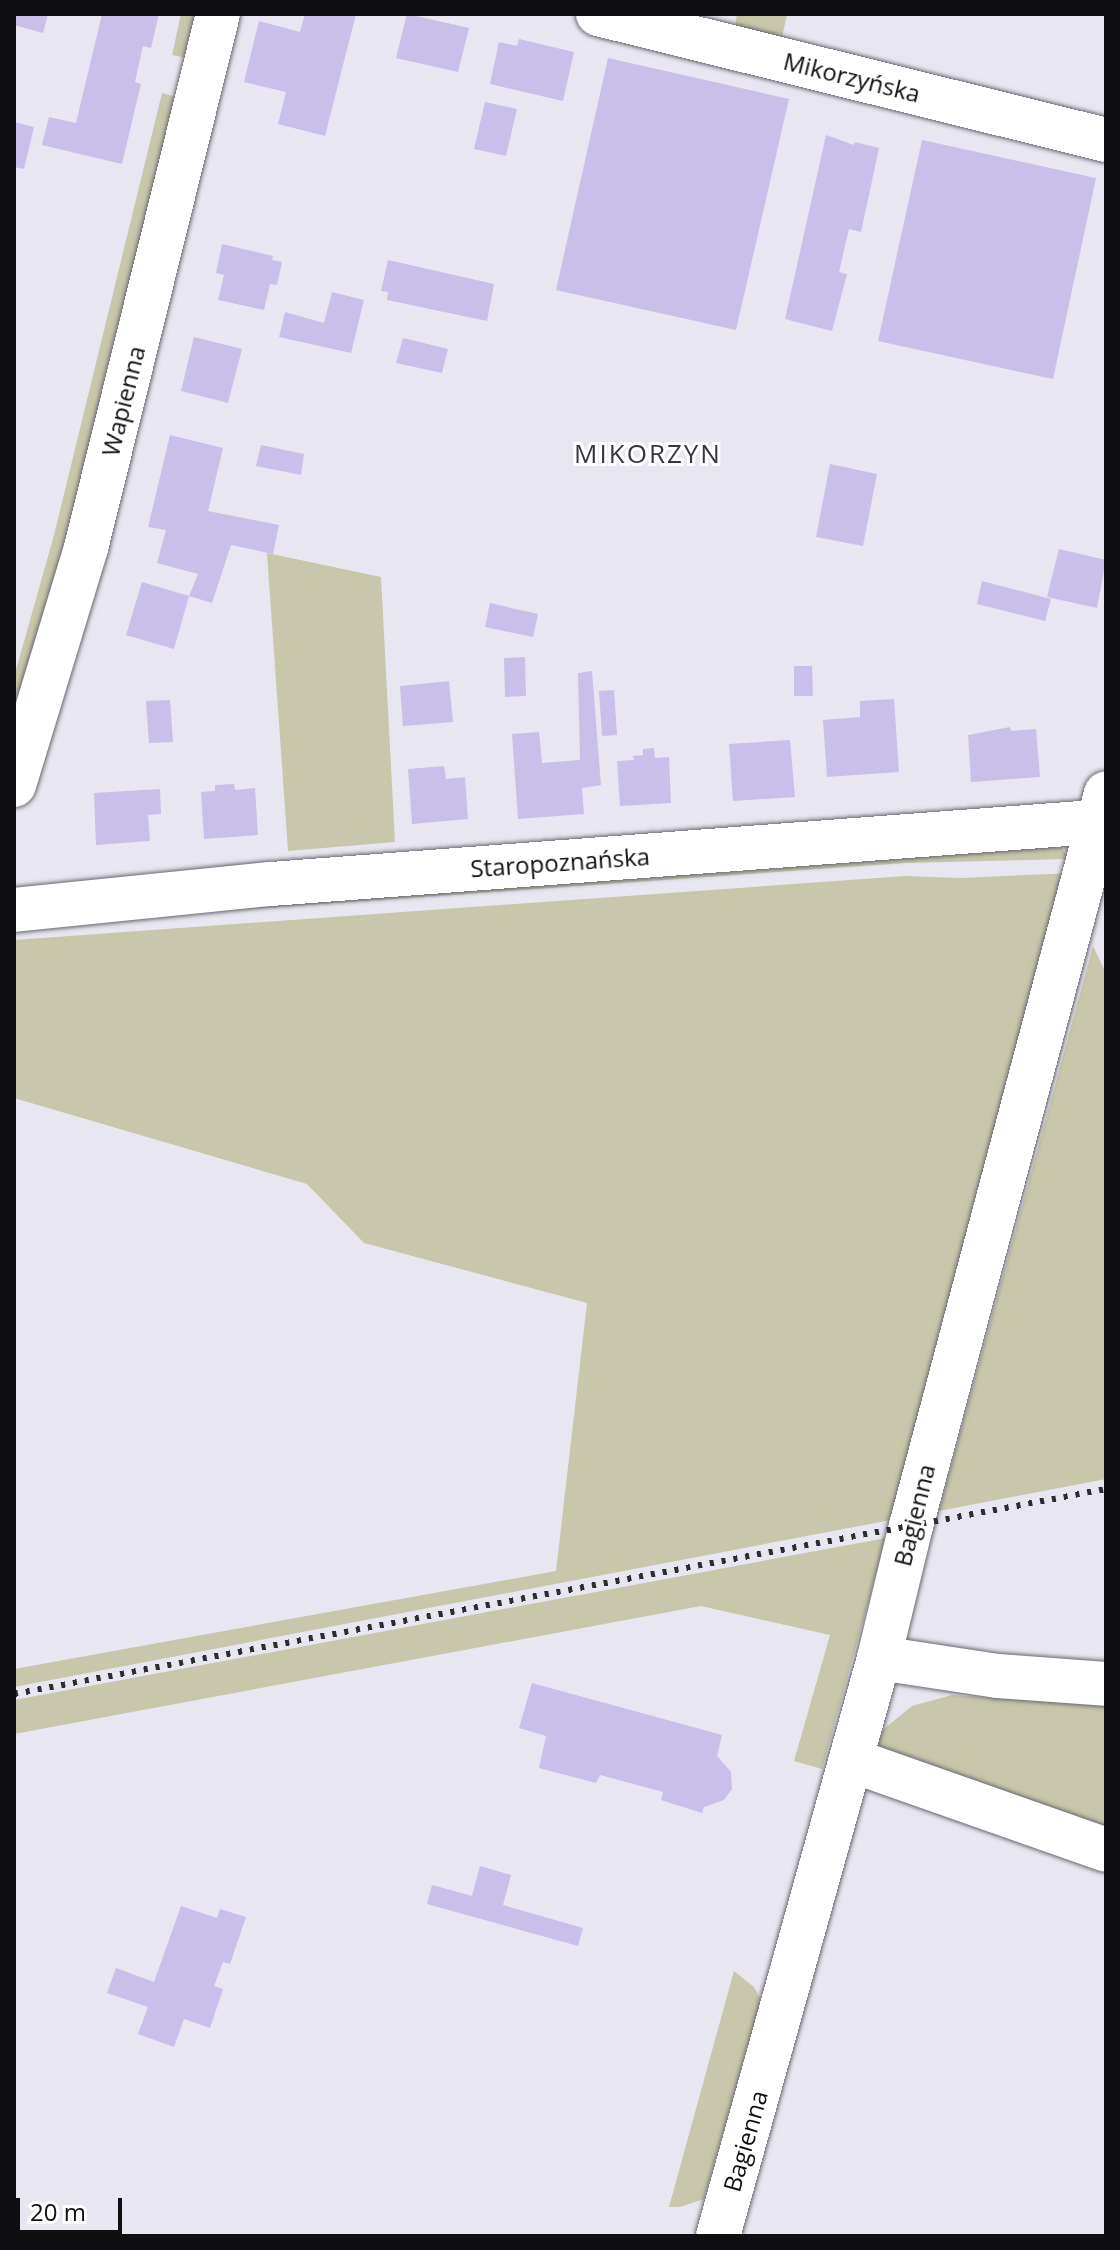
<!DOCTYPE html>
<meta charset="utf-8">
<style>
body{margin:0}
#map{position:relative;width:1120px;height:2250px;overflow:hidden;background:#e8e6f0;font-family:"Open Sans",sans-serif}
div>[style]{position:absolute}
.green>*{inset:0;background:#c8c7ab}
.building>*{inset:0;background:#cabfea}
.roads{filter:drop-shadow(0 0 2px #696770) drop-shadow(0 0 2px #696770)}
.minor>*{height:44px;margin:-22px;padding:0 22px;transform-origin:22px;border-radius:22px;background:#fff}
.rail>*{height:6px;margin-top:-3px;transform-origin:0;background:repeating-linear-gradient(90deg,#2c2c30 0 4px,transparent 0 12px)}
span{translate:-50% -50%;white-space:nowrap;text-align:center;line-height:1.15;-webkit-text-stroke:6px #fff;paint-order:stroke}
.street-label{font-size:24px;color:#0f0f12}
.neighbourhood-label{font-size:26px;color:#38363e;letter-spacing:2px}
.frame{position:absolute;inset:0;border:16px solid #0f0f12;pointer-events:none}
.scale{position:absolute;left:16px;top:2198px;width:106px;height:36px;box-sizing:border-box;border:4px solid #0f0f12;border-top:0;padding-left:10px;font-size:24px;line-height:28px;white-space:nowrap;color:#0f0f12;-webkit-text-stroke:6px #fff;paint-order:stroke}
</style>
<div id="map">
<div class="green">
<div style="clip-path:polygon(181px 14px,201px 14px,192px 59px,172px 55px)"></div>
<div style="clip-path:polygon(737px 14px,787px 14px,781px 43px,734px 32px)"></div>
<div style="clip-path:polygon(162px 93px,180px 98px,14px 735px,14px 677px,54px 535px)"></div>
<div style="clip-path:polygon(267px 553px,381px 577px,395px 842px,288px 851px)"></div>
<div style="clip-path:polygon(1060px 844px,1069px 859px,906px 863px,37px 924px)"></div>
<div style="clip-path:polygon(1073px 873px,891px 1520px,14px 1687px,14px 1669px,556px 1571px,587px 1303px,364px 1243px,307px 1184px,14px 1098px,14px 940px,905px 876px,961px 878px)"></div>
<div style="clip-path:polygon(1093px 946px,1106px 973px,1106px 1479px,939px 1511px)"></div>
<div style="clip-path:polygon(886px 1538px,822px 1769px,794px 1761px,830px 1635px,701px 1606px,14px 1734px,14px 1700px)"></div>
<div style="clip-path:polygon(952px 1695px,1106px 1706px,1106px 1834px,871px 1749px,885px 1728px,912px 1706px)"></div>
<div style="clip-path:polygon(734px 1971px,754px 1987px,761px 2000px,704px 2199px,680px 2207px,669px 2207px)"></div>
</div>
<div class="building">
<div style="clip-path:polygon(14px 14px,48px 14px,43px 33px,14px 25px)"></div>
<div style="clip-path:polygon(102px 14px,159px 14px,151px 48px,143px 46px,135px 82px,141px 84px,122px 164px,42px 145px,49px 117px,76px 123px)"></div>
<div style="clip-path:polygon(305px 14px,356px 14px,325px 136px,278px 124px,286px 92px,244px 82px,259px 21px,300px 32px)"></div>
<div style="clip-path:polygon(407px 14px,469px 28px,458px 72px,396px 58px)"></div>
<div style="clip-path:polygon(519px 39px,574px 52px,563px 101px,490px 84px,499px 42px,517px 46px)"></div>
<div style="clip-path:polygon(608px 58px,789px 99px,736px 330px,556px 290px)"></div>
<div style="clip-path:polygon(485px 102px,517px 109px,506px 156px,474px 149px)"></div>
<div style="clip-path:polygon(14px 122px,34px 127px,24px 169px,14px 167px)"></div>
<div style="clip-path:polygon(826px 135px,854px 145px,855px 142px,879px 148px,861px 232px,849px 229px,839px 272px,847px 274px,832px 331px,785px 319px)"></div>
<div style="clip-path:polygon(922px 140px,1096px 178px,1053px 379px,878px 341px)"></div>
<div style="clip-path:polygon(222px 244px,273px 256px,272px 260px,282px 262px,277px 285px,270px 284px,264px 310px,218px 300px,224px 275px,216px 273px)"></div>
<div style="clip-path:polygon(388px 260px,494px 284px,487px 321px,387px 300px,388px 292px,381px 291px)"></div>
<div style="clip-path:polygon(332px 292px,364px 300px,351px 353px,279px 337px,285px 312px,324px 323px)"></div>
<div style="clip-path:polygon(194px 337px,242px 349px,228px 403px,181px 391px)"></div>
<div style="clip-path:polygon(403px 338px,448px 349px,442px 373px,396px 363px)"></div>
<div style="clip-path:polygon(170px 435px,223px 448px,208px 511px,279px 525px,273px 554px,231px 545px,212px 603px,189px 596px,198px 574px,157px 563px,166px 530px,148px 527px)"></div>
<div style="clip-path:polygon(261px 445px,304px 454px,301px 475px,256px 466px)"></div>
<div style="clip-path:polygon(830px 464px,877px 474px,863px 546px,816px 537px)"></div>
<div style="clip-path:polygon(1059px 549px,1106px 560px,1097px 608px,1047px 597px)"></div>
<div style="clip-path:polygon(982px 581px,1051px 599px,1045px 621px,977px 604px)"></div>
<div style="clip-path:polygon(142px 582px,189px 596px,174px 649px,126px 635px)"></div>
<div style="clip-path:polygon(490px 603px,538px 614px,533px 637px,485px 627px)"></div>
<div style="clip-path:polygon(525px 657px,526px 696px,505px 697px,504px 658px)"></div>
<div style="clip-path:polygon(794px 666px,812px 666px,813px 696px,794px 696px)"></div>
<div style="clip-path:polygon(592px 671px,601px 785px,582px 788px,584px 814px,518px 819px,512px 734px,539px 732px,542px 763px,580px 760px,578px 673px)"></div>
<div style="clip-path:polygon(449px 681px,453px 722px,403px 726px,400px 686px)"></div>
<div style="clip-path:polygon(614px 690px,617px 735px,602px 736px,599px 691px)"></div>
<div style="clip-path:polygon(894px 699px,899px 772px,827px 777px,823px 720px,860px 717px,860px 701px)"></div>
<div style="clip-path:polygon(170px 700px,173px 742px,149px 743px,146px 701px)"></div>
<div style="clip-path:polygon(1010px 727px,1011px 731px,1036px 729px,1040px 777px,971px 782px,968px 735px)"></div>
<div style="clip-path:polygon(790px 740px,795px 797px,733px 801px,729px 744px)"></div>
<div style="clip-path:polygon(654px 748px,655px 758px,669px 757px,671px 803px,620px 806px,617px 761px,634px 760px,633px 756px,643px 755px,643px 749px)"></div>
<div style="clip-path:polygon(444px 766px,446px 779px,465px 777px,468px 819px,412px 824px,408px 769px)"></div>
<div style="clip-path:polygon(234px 784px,235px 790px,255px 788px,258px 835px,204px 839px,201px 792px,215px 791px,215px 785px)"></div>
<div style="clip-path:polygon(160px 789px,161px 814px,148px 815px,150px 841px,96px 845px,94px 793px)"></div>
<div style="clip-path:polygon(532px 1683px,722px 1735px,717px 1756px,731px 1772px,732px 1789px,724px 1800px,704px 1807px,702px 1813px,661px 1800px,663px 1792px,600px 1775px,596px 1783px,539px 1768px,546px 1736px,519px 1728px)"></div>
<div style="clip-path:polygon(480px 1866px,511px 1875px,503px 1905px,583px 1928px,578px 1946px,427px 1904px,432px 1885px,472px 1896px)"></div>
<div style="clip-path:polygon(181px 1906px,217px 1918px,220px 1909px,246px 1917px,230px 1964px,223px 1962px,214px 1986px,223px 1989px,210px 2028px,184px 2019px,174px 2047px,138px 2034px,148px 2007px,107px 1993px,116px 1968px,154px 1982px)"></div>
</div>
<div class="roads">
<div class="minor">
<div style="left:598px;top:14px;width:523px;rotate:13.93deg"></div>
<div style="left:14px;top:785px;width:248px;rotate:-73.1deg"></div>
<div style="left:86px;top:548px;width:550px;rotate:-76.12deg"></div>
<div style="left:14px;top:910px;width:258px;rotate:-5.8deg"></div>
<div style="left:271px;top:884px;width:837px;rotate:-4.31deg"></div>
<div style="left:879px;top:1658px;width:120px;rotate:8.6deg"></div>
<div style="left:998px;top:1676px;width:108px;rotate:4.2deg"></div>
<div style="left:851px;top:1760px;width:270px;rotate:19.4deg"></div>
<div style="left:718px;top:2236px;width:600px;rotate:-74.43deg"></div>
<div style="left:879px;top:1658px;width:136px;rotate:-76.4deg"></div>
<div style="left:911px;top:1526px;width:758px;rotate:-75.1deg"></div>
</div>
</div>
<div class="rail">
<div style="left:14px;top:1694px;width:1111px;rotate:-10.63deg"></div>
</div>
<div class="street-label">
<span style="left:852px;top:77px;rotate:14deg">Mikorzyńska</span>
<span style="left:123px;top:401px;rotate:-76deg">Wapienna</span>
<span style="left:560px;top:862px;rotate:-4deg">Staropoznańska</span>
<span style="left:914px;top:1515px;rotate:-76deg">Bagienna</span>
<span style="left:745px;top:2141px;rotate:-74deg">Bagienna</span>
</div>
<div class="neighbourhood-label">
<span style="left:648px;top:454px">MIKORZYN</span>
</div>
<div class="frame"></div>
<div class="scale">20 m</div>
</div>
